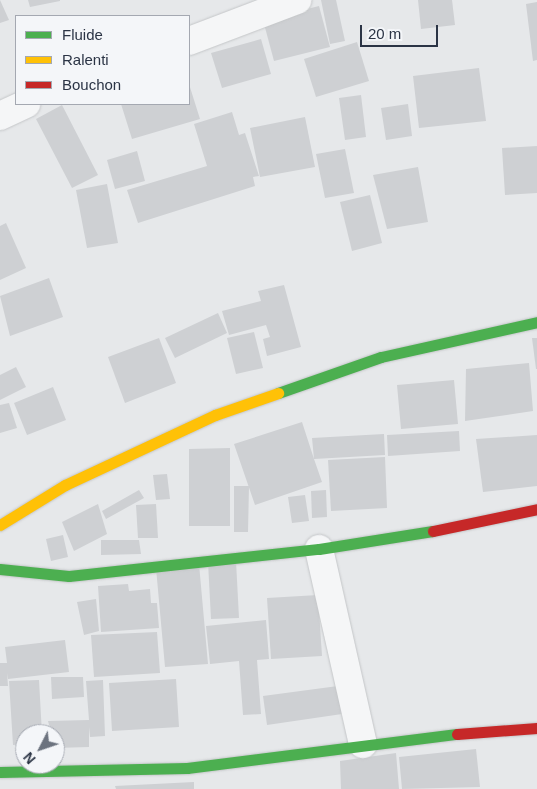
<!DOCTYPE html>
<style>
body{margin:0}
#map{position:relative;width:537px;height:789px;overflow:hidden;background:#e6e8ea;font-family:Arial,sans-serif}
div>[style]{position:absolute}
.building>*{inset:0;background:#ced0d3}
.roads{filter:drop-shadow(0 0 1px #c4c6c8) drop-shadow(0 0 1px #c4c6c8)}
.street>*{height:28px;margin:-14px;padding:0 14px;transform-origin:14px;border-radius:14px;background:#f5f6f7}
.fast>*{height:11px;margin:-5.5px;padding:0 5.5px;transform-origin:5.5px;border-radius:5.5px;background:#4caf50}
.slow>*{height:11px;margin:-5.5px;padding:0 5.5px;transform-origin:5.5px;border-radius:5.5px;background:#ffc107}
.jam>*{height:11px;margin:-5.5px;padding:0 5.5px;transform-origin:5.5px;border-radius:5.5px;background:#c62828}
span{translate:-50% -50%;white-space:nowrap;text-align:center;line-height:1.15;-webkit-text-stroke:4.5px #f4f6f9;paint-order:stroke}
.legend{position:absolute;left:15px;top:15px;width:175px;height:90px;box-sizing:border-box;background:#f4f6f9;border:1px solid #a4a8b1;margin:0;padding:6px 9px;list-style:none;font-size:15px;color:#2b3445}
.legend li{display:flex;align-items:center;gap:10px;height:25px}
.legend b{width:25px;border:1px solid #a4a8b1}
.north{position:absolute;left:15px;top:724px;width:50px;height:50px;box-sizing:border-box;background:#f4f6f9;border:1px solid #a4a8b1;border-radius:50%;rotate:229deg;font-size:14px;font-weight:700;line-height:20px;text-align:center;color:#2b3445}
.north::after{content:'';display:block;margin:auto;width:18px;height:22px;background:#6c737f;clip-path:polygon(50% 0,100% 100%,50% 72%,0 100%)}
.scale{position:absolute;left:360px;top:25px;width:78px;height:22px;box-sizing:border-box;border:2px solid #2b3445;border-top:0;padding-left:6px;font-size:15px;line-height:18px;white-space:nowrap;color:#2b3445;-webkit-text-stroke:4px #f4f6f9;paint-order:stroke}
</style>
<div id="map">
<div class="building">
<div style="clip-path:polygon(0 0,9px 20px,0 23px)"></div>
<div style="clip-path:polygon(28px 0,60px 0,60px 1px,30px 7px)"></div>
<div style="clip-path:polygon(321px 0,336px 0,345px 41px,330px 44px)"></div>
<div style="clip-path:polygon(418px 0,452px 0,455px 25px,421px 29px)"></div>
<div style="clip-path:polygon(537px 2px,537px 60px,533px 61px,526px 4px)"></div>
<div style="clip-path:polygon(319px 6px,330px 47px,274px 61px,263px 20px)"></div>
<div style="clip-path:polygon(261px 39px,271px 74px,222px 88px,211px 53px)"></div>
<div style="clip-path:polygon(357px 42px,369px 81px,316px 97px,304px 59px)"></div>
<div style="clip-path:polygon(479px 68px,486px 121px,419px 128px,413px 76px)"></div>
<div style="clip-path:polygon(189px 84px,200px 119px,132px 139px,121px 104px,189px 104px)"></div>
<div style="clip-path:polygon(361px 95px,366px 137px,345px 140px,339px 98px)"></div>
<div style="clip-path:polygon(408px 104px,412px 136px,386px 140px,381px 108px)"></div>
<div style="clip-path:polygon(62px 105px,98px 175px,72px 188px,36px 119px)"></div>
<div style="clip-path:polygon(232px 112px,239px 135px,245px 133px,259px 176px,253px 177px,255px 186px,138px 223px,127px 190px,207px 166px,194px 124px)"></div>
<div style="clip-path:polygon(305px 117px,315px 167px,260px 177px,250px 128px)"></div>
<div style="clip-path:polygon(537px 146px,537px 193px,505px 195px,502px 148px)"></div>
<div style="clip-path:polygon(345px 149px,354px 193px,325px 198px,316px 154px)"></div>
<div style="clip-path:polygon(137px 151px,145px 181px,115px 189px,107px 160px)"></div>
<div style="clip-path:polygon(418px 167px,428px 222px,387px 229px,373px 175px)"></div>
<div style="clip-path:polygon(107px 184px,118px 243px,87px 248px,76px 190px)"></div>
<div style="clip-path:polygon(370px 195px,382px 243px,352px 251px,340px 202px)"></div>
<div style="clip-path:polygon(6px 223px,26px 268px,0 280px,0 226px)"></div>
<div style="clip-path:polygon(49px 278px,63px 317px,10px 336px,0 296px)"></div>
<div style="clip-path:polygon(284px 285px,301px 347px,267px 356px,263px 339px,270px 337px,266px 325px,229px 335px,222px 311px,261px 301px,258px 291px)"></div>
<div style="clip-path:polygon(218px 313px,227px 333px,175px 358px,165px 338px)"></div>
<div style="clip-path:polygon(254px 332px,263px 368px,236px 374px,227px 338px)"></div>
<div style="clip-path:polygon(159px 338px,176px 383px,125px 403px,108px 357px)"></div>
<div style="clip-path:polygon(532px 338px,537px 338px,537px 369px,536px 369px)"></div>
<div style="clip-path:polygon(529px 363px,533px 411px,465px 421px,466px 369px)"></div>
<div style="clip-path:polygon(16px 367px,26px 387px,0 400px,0 375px)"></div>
<div style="clip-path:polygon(454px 380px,458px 424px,401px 429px,397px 385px)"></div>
<div style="clip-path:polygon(53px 387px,66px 420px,27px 435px,14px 403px)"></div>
<div style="clip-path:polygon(9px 403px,17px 428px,0 433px,0 405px)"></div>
<div style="clip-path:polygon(302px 422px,314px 459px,312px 438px,384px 434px,385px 455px,314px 459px,322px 482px,255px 505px,234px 444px)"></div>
<div style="clip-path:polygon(459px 431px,460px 451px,388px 456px,387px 435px)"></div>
<div style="clip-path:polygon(537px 435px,537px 486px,483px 492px,476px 439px)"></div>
<div style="clip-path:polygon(230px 448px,230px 526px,189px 526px,189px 449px)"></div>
<div style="clip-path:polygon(385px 457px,387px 508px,331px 511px,328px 460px)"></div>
<div style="clip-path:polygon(167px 474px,170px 499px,156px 500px,153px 475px)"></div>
<div style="clip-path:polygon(234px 486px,249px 486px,248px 532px,234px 532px)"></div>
<div style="clip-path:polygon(139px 490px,144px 498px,106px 519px,102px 511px)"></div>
<div style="clip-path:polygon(326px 490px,327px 517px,312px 518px,311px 491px)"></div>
<div style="clip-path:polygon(305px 495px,309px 521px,292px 523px,288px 497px)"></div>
<div style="clip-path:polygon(98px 504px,107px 534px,74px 551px,62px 522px)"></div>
<div style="clip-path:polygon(156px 504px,158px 538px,138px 538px,136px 505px)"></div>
<div style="clip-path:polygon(63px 535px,68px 557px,51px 561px,46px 539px)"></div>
<div style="clip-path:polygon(101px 540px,139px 540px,141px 554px,101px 555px)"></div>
<div style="clip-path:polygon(236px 561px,239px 618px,211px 619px,208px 562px)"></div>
<div style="clip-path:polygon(199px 564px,208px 664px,165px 667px,156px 568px)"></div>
<div style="clip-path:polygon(128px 584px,129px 591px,150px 589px,151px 603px,157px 603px,159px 628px,101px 632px,98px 586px)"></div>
<div style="clip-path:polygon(318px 595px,322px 656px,271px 659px,267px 598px)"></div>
<div style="clip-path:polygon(96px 599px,99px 631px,84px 635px,77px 602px)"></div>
<div style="clip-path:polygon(266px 620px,269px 659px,257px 660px,261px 714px,243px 715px,239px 661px,210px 664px,206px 626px)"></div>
<div style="clip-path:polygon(157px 632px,160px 673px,94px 677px,91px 635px)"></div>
<div style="clip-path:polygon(65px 640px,69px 672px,8px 679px,7px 673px,8px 686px,0 686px,0 663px,7px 663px,5px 647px)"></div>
<div style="clip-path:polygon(51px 677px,83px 677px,84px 697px,52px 699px)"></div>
<div style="clip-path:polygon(176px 679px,179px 727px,112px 731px,109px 683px)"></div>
<div style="clip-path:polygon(39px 680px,42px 734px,25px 734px,25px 744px,13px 745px,9px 681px)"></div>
<div style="clip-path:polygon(103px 680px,105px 736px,90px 737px,89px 727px,89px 747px,55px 748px,48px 721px,89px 720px,86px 681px)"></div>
<div style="clip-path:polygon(338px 686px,342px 714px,267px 725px,263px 696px)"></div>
<div style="clip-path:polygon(476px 749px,480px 787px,402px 789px,399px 757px)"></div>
<div style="clip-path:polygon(396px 753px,399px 789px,341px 789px,340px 761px)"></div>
<div style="clip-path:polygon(194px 782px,194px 789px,116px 789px,115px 786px)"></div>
</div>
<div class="roads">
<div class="street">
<div style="left:189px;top:41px;width:116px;rotate:-20.8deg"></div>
<div style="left:0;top:116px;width:29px;rotate:-25deg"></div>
<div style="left:319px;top:549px;width:200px;rotate:77.3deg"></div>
</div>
<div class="fast">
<div style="left:278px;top:393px;width:109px;rotate:-19.3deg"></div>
<div style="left:381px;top:357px;width:160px;rotate:-12.6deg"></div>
<div style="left:0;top:569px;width:69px;rotate:5.8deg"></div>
<div style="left:69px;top:576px;width:251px;rotate:-6.2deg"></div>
<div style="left:319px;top:549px;width:115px;rotate:-9deg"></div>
<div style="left:0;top:772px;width:187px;rotate:-1.2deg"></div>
<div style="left:187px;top:768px;width:272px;rotate:-7.2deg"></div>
</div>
<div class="slow">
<div style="left:0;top:525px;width:76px;rotate:-31.6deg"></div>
<div style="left:65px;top:485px;width:166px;rotate:-25deg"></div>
<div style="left:215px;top:415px;width:67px;rotate:-19.2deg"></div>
</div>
<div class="jam">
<div style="left:433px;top:531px;width:106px;rotate:-11.9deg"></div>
<div style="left:457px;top:734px;width:80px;rotate:-4.3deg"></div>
</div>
</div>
<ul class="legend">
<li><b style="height:6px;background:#4caf50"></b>Fluide</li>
<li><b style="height:6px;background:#ffc107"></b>Ralenti</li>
<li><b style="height:6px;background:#c62828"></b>Bouchon</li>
</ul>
<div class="north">N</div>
<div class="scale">20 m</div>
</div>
